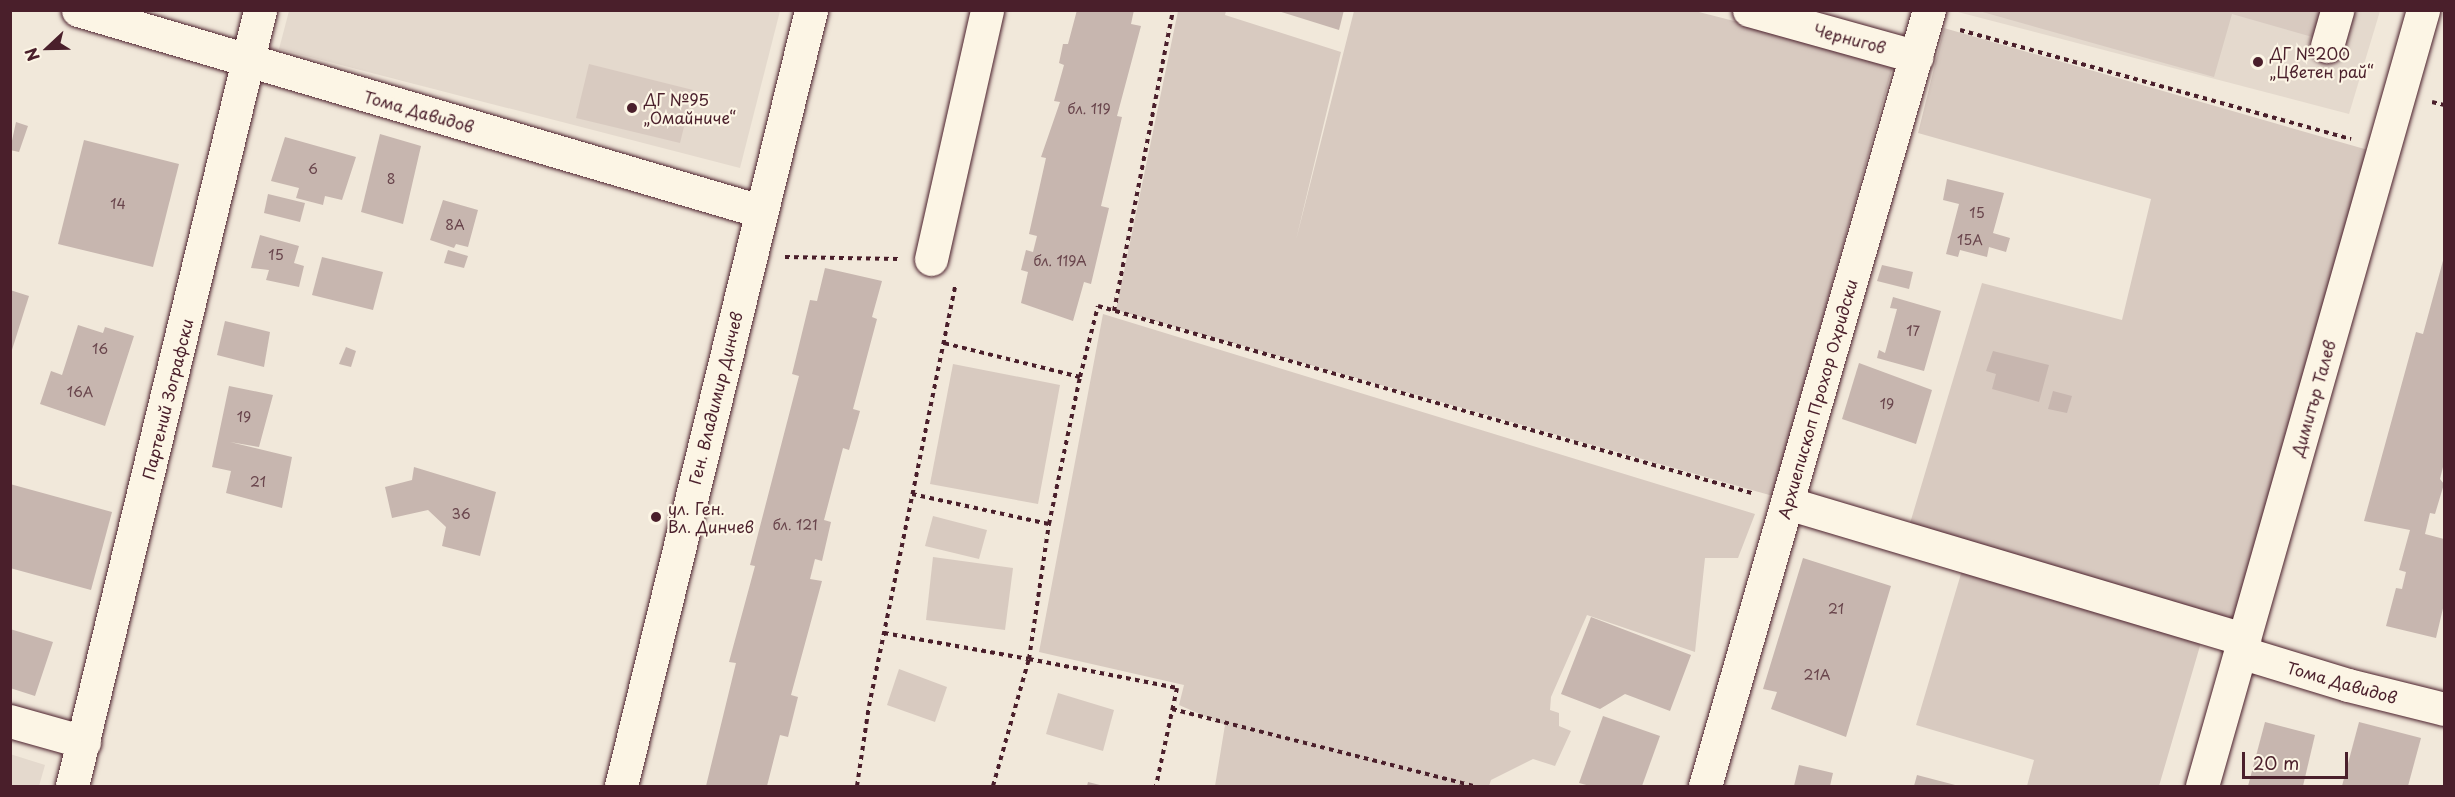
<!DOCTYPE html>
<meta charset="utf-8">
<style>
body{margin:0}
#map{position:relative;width:2455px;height:797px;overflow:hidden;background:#f1e8da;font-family:"Playpen Sans",sans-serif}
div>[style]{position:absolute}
.built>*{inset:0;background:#e4d9cd}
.green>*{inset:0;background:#d8cac0}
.building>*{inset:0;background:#c7b6af}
.path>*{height:4px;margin-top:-2px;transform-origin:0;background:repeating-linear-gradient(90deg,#4a1f2b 0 4.5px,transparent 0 9px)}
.roads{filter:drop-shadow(0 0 2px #4a1f2b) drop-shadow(0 0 2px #4a1f2b)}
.minor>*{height:33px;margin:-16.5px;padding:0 16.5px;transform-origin:16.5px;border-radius:16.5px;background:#fcf5e5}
.dots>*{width:16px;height:16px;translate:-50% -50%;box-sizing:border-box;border:3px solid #fcf5e5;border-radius:50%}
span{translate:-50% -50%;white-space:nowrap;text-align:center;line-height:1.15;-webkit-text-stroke:4.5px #fcf5e5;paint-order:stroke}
.number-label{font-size:14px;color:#69454c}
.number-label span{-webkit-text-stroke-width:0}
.street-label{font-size:16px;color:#4a1f2b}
.poi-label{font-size:16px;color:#4a1f2b}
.left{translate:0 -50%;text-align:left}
.frame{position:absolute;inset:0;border:12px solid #4a1f2b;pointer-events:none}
.north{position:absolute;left:18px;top:18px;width:60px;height:60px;-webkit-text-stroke:4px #fcf5e5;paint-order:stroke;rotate:248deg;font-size:16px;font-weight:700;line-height:24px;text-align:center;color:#4a1f2b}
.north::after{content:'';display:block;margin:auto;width:21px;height:27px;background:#4a1f2b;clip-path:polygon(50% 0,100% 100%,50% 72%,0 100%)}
.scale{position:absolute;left:2242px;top:752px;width:106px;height:27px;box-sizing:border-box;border:3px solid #4a1f2b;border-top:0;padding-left:8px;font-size:18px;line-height:21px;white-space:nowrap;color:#4a1f2b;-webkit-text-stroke:4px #fcf5e5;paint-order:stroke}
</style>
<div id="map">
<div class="built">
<div style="clip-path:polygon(289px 11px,780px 11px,740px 168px,279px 49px)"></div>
<div style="clip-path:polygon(1954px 11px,2380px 11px,2349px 114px)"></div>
<div style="clip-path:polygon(10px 754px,45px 765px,39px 786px,11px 786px)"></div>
</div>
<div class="green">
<div style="clip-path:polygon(2310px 10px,2323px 14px,2316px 38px,2232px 14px,2214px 77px,1979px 11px)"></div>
<div style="clip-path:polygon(1178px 11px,1226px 11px,1225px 15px,1341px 52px,1296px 240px,1354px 11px,1695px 11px,1894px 62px,1773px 496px,1116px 310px)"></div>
<div style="clip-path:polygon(1944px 28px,2368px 150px,2235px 624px,1908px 530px,1982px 283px,2122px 320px,2151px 199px,1918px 133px)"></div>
<div style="clip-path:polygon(589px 64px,693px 90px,680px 143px,576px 118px)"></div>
<div style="clip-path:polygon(1103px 314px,1755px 514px,1738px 558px,1705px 558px,1695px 652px,1587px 615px,1551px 697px,1550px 710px,1559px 713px,1559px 726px,1571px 731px,1555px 766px,1533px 759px,1491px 780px,1489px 786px,1215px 786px,1225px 725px,1179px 705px,1184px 685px,1039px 652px)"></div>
<div style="clip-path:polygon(953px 364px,1060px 385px,1038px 504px,930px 484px)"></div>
<div style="clip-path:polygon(933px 516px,987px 530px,979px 559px,925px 546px)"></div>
<div style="clip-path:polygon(933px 557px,1013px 568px,1005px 630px,926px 620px)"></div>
<div style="clip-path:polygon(1963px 567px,2202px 639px,2159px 786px,2027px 786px,2034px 760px,1916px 725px)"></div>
<div style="clip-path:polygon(899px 669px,947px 687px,935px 722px,887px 705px)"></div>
<div style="clip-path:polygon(1058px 693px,1114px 710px,1103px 751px,1046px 734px)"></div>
</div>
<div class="building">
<div style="clip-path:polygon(1077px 10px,1134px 10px,1131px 24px,1141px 26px,1117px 116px,1122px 117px,1101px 206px,1109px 208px,1091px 284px,1084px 282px,1073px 321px,1021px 303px,1028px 272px,1021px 270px,1026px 250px,1033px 252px,1037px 236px,1029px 234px,1046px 158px,1041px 157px,1060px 102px,1054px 101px,1064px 65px,1059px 63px,1063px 44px,1068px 44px)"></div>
<div style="clip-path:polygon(1275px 10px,1344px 10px,1339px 30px)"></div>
<div style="clip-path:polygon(16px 122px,28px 126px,19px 152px,10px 150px)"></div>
<div style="clip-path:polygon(380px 134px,421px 146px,403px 224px,361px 212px)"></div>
<div style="clip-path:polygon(285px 137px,356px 157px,342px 200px,325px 196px,323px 205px,296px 198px,299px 188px,271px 181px)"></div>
<div style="clip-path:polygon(84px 140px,179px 164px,153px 267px,58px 244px)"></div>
<div style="clip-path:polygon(1947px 179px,2004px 193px,1993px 233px,2010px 238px,2006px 252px,1989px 247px,1987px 257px,1960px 250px,1958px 257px,1946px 254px,1959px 204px,1943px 200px)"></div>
<div style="clip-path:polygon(268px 194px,305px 203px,300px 222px,264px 213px)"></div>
<div style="clip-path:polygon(443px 200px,478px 210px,468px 247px,456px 244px,454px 248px,430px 240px)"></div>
<div style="clip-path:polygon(260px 235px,299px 246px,294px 263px,304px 266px,299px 287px,266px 280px,269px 270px,251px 268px)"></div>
<div style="clip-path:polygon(448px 250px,468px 256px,464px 268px,444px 263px)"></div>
<div style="clip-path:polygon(322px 257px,383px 272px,373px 310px,312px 295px)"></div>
<div style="clip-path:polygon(2444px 257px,2444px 463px,2440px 479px,2444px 484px,2435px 514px,2430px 513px,2425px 534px,2444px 539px,2444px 604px,2436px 638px,2386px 626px,2396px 588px,2402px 589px,2406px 572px,2399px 570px,2410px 530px,2364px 521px,2416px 332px,2423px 334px)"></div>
<div style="clip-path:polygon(1882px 265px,1913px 272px,1909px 289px,1877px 281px)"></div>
<div style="clip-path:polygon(825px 268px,882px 281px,872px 317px,877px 319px,853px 409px,860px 411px,849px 450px,843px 448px,824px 520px,831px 522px,822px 561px,815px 559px,810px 579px,822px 581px,791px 695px,798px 697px,788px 737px,780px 735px,767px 786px,706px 786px,736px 663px,729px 662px,755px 566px,750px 565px,799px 376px,792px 374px,810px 300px,817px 301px)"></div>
<div style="clip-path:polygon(10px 290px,29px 296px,11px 353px,10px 353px)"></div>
<div style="clip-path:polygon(1893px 297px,1941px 311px,1924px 371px,1877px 358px,1879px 350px,1885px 353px,1897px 309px,1890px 308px)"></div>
<div style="clip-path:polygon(225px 321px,270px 332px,264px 367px,217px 355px)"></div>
<div style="clip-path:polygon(78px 325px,103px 333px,105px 327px,134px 336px,105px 426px,40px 404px,51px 371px,62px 375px)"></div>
<div style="clip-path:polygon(346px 347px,356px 351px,351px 367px,339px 364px)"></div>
<div style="clip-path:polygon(1993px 351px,2049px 365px,2039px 402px,1992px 389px,1996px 374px,1986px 371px)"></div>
<div style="clip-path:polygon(1859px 363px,1932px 390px,1916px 444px,1842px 419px)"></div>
<div style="clip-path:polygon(229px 386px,273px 395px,259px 447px,230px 442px,292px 457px,282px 508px,226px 493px,231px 471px,212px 467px)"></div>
<div style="clip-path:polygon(2053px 391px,2072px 396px,2067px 413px,2048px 409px)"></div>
<div style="clip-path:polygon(414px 467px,496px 492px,480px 556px,442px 546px,446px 527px,428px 510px,392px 518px,385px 487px,412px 480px)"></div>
<div style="clip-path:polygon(10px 484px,112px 512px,91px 590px,10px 568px)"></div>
<div style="clip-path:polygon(1803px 558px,1891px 586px,1846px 737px,1771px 709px,1777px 692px,1763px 689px)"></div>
<div style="clip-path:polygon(1591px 617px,1691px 655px,1670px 711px,1625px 694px,1600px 709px,1561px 694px)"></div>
<div style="clip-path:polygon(10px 629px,53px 642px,35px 696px,10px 688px)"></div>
<div style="clip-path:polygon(1603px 716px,1660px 736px,1642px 786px,1590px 786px,1579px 783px)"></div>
<div style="clip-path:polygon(2265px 722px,2315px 735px,2303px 786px,2248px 786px)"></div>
<div style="clip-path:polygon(2359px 722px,2421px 738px,2408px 786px,2342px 786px)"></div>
<div style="clip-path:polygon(1799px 765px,1833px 773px,1830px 786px,1794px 786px)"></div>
<div style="clip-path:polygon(1917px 775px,1959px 786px,1914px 786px)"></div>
<div style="clip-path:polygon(1088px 782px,1104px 786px,1087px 786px)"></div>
</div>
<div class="path">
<div style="left:1960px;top:30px;width:406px;rotate:15.6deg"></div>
<div style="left:2432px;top:102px;width:12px;rotate:14deg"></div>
<div style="left:785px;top:257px;width:113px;rotate:1deg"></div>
<div style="left:1114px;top:311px;width:307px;rotate:-78.9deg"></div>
<div style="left:1080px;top:377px;width:73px;rotate:-75.8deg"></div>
<div style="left:1098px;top:306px;width:683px;rotate:15.97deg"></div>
<div style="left:912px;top:494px;width:140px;rotate:12.4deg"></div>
<div style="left:1049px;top:524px;width:150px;rotate:-78.1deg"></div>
<div style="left:1080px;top:377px;width:140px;rotate:-166deg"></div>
<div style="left:884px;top:633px;width:147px;rotate:10.2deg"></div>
<div style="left:1029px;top:659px;width:137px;rotate:-81.6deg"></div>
<div style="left:1172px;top:709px;width:311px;rotate:14.3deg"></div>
<div style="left:857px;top:786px;width:81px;rotate:-81.5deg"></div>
<div style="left:869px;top:706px;width:431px;rotate:-78.4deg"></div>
<div style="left:993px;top:786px;width:132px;rotate:-74.2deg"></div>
<div style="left:1029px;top:659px;width:151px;rotate:11.1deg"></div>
<div style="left:1177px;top:688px;width:100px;rotate:102.1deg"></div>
</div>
<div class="roads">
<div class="minor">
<div style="left:78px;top:10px;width:711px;rotate:16.42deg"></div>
<div style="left:1749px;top:10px;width:174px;rotate:15.6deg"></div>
<div style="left:2327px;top:46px;width:37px;rotate:-74deg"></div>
<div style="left:931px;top:259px;width:255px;rotate:-77.3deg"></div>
<div style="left:1787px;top:503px;width:477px;rotate:16.6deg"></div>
<div style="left:2240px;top:652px;width:113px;rotate:17deg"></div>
<div style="left:2348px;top:685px;width:99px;rotate:14deg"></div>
<div style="left:10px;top:721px;width:77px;rotate:15.8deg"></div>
<div style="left:72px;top:786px;width:798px;rotate:-76.38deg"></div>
<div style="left:621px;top:786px;width:799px;rotate:-76.24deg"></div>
<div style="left:1705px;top:786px;width:808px;rotate:-73.9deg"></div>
<div style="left:2202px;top:786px;width:807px;rotate:-74.1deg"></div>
</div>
</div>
<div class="dots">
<div style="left:2258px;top:62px;background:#4a1f2b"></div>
<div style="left:632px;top:108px;background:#4a1f2b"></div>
<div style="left:656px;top:517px;background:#4a1f2b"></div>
</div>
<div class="number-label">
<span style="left:1089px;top:109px">бл. 119</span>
<span style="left:313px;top:169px">6</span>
<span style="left:391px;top:179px">8</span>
<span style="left:118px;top:204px">14</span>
<span style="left:1977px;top:213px">15</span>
<span style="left:455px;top:225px">8A</span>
<span style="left:1970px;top:240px">15A</span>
<span style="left:276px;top:255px">15</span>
<span style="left:1060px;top:261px">бл. 119А</span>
<span style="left:1913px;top:331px">17</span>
<span style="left:100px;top:349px">16</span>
<span style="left:80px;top:392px">16A</span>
<span style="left:1887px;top:404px">19</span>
<span style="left:244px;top:417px">19</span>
<span style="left:258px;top:482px">21</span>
<span style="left:461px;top:514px">36</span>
<span style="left:795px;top:525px">бл. 121</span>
<span style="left:1836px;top:609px">21</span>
<span style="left:1817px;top:675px">21А</span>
</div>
<div class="street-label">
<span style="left:1850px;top:38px;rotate:15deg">Чернигов</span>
<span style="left:419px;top:111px;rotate:16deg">Тома Давидов</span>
<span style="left:715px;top:398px;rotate:-76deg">Ген. Владимир Динчев</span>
<span style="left:2313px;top:398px;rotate:-74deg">Димитър Талев</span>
<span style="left:167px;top:399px;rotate:-76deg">Партений Зографски</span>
<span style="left:1817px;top:399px;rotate:-74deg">Архиепископ Прохор Охридски</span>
<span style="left:2342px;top:682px;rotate:16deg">Тома Давидов</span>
</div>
<div class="poi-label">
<span class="left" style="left:2270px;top:62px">ДГ №200<br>„Цветен рай“</span>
<span class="left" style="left:644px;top:108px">ДГ №95<br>„Омайниче“</span>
<span class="left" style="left:668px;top:517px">ул. Ген.<br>Вл. Динчев</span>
</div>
<div class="frame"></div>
<div class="north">N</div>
<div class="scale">20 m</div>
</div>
